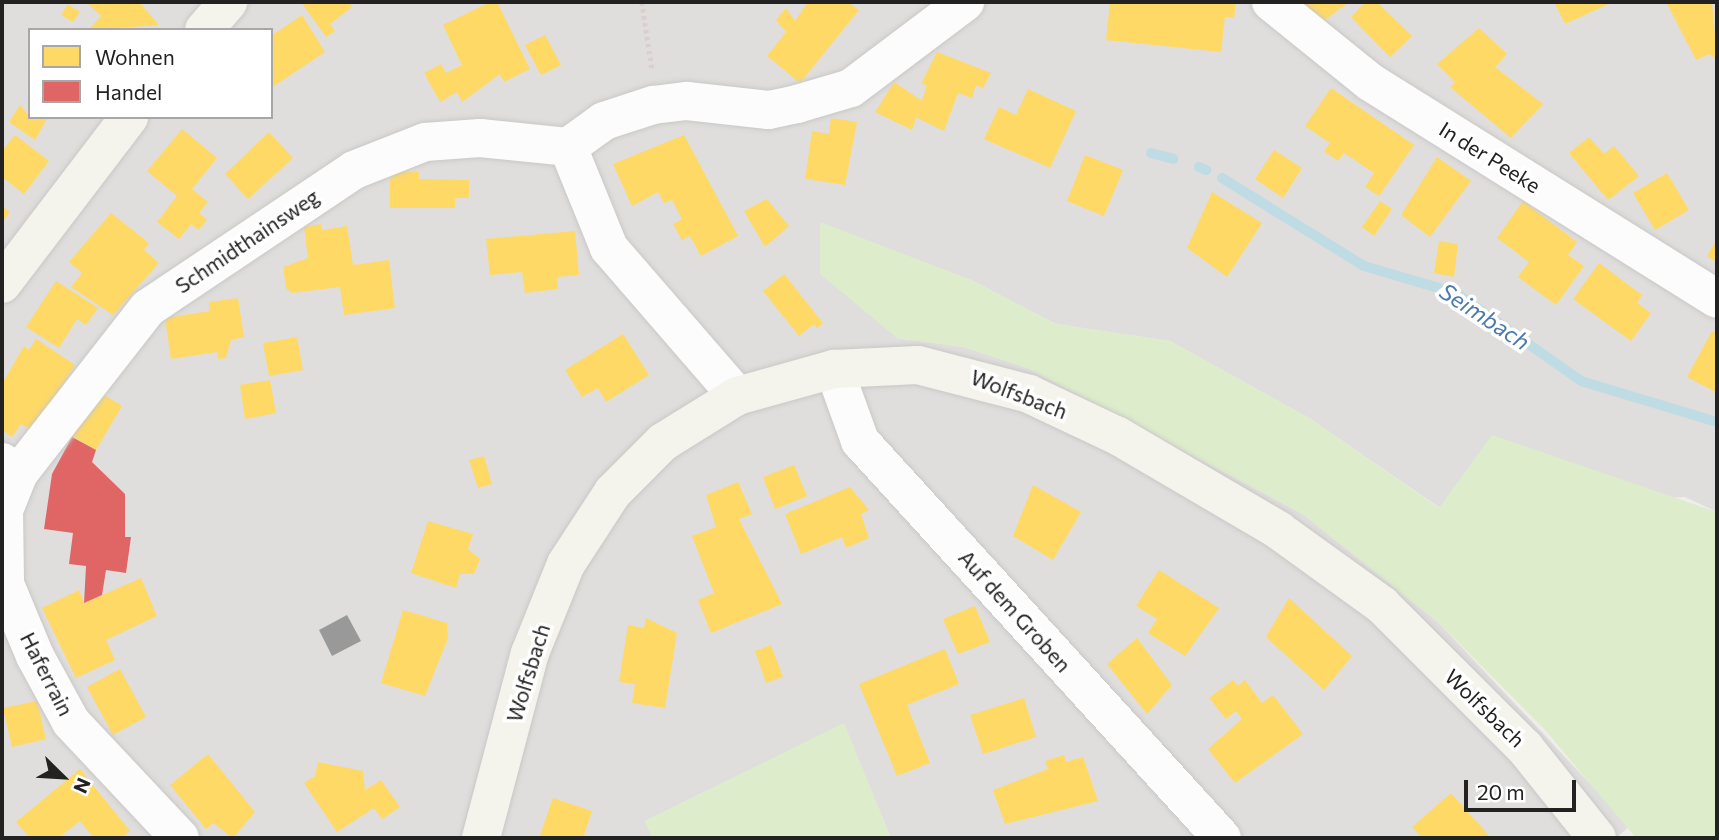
<!DOCTYPE html>
<style>
body{margin:0}
#map{position:relative;width:1719px;height:840px;overflow:hidden;background:#f0eeeb;font-family:Commissioner,sans-serif}
div>[style]{position:absolute}
.residential>*{inset:0;background:#dfdedc}
.grass>*{inset:0;background:#ddeccb}
.homes>*{inset:0;background:#ffd966}
.shops>*{inset:0;background:#e06666}
.industry>*{inset:0;background:#999}
.stream>*{height:10px;margin:-5px;padding:0 5px;transform-origin:5px;border-radius:5px;background:#bfdbe3}
.path>*{height:4.5px;margin-top:-2.25px;transform-origin:0;background:repeating-linear-gradient(90deg,#dccecd 0 3.5px,transparent 0 7px)}
.roads{filter:drop-shadow(0 0 2px #c9c8c7) drop-shadow(0 0 2px #c9c8c7)}
.minor>*{height:38px;margin:-19px;padding:0 19px;transform-origin:19px;border-radius:19px;background:#fdfcfc}
.secondary>*{height:38px;margin:-19px;padding:0 19px;transform-origin:19px;border-radius:19px;background:#f4f4ed}
span{translate:-50% -50%;white-space:nowrap;text-align:center;line-height:1.15;-webkit-text-stroke:7px #fff;paint-order:stroke}
.street-label{font-size:21px;color:#222}
.water-label{font-size:23px;color:#4a7aab;font-style:italic}
.frame{position:absolute;inset:0;border:4px solid #222;pointer-events:none}
.legend{position:absolute;left:28px;top:28px;width:245px;height:91px;box-sizing:border-box;background:#fff;border:2px solid #a7a7a7;margin:0;padding:9px 12px;list-style:none;font-size:21px;color:#222}
.legend li{display:flex;align-items:center;gap:14px;height:35px}
.legend b{width:35px;border:2px solid #a7a7a7}
.north{position:absolute;left:28px;top:742px;width:70px;height:70px;-webkit-text-stroke:5px #fff;paint-order:stroke;rotate:114deg;font-size:19px;font-weight:700;line-height:28px;text-align:center;color:#222}
.north::after{content:'';display:block;margin:auto;width:24px;height:32px;background:#222;clip-path:polygon(50% 0,100% 100%,50% 72%,0 100%)}
.scale{position:absolute;left:1464px;top:780px;width:112px;height:32px;box-sizing:border-box;border:4px solid #222;border-top:0;padding-left:9px;font-size:21px;line-height:24px;white-space:nowrap;color:#222;-webkit-text-stroke:5px #fff;paint-order:stroke}
</style>
<div id="map">
<div class="residential">
<div style="clip-path:polygon(evenodd,2px 2px,1717px 2px,1717px 512px,1685px 497px,1440px 508px,1309px 418px,1170px 341px,1056px 324px,969px 279px,896px 338px,964px 347px,1030px 369px,1303px 514px,1439px 623px,1630px 826px,1616px 838px,891px 838px,843px 724px,645px 821px,653px 838px,2px 838px,2px 2px,30px 30px,271px 30px,271px 117px,30px 117px,30px 30px)"></div>
</div>
<div class="grass">
<div style="clip-path:polygon(820px 222px,969px 279px,1056px 324px,1170px 341px,1309px 418px,1439px 508px,1492px 435px,1717px 512px,1717px 838px,1636px 838px,1545px 730px,1439px 623px,1303px 514px,1030px 369px,964px 347px,897px 338px,820px 274px)"></div>
<div style="clip-path:polygon(844px 723px,891px 838px,653px 838px,645px 821px)"></div>
</div>
<div class="homes">
<div style="clip-path:polygon(86px 2px,139px 2px,159px 25px,88px 30px,101px 16px)"></div>
<div style="clip-path:polygon(301px 2px,349px 2px,352px 7px,330px 24px,335px 31px,326px 37px)"></div>
<div style="clip-path:polygon(490px 2px,497px 2px,530px 69px,504px 82px,500px 74px,462px 102px,457px 92px,440px 102px,424px 73px,441px 64px,446px 73px,462px 65px,443px 25px)"></div>
<div style="clip-path:polygon(808px 2px,848px 2px,859px 10px,800px 83px,767px 56px,786px 32px,776px 20px,786px 8px,795px 21px)"></div>
<div style="clip-path:polygon(1110px 2px,1236px 2px,1234px 18px,1225px 17px,1221px 52px,1106px 40px)"></div>
<div style="clip-path:polygon(1294px 2px,1349px 2px,1318px 25px)"></div>
<div style="clip-path:polygon(1365px 2px,1377px 2px,1412px 36px,1390px 57px,1351px 17px)"></div>
<div style="clip-path:polygon(1554px 2px,1613px 2px,1565px 24px)"></div>
<div style="clip-path:polygon(1666px 2px,1712px 2px,1717px 59px,1709px 54px,1696px 60px)"></div>
<div style="clip-path:polygon(68px 4px,80px 12px,73px 22px,61px 15px)"></div>
<div style="clip-path:polygon(302px 15px,325px 52px,271px 88px,271px 36px)"></div>
<div style="clip-path:polygon(1479px 28px,1507px 54px,1495px 67px,1543px 104px,1511px 138px,1450px 87px,1455px 82px,1437px 64px)"></div>
<div style="clip-path:polygon(545px 35px,561px 65px,541px 75px,525px 45px)"></div>
<div style="clip-path:polygon(937px 52px,991px 73px,983px 88px,976px 85px,972px 98px,958px 93px,944px 131px,917px 118px,919px 110px,912px 130px,875px 112px,894px 82px,922px 101px,927px 85px,921px 84px)"></div>
<div style="clip-path:polygon(1331px 88px,1414px 145px,1379px 196px,1365px 187px,1374px 173px,1344px 153px,1338px 161px,1324px 151px,1330px 143px,1305px 126px)"></div>
<div style="clip-path:polygon(1028px 89px,1076px 111px,1050px 168px,984px 139px,999px 107px,1016px 115px)"></div>
<div style="clip-path:polygon(20px 105px,30px 117px,48px 117px,35px 140px,9px 122px)"></div>
<div style="clip-path:polygon(831px 118px,857px 122px,845px 185px,805px 179px,812px 131px,829px 134px)"></div>
<div style="clip-path:polygon(182px 129px,217px 158px,192px 189px,208px 202px,199px 213px,207px 220px,198px 230px,191px 224px,179px 239px,157px 222px,177px 196px,147px 171px)"></div>
<div style="clip-path:polygon(269px 132px,293px 158px,248px 199px,225px 174px)"></div>
<div style="clip-path:polygon(15px 135px,49px 161px,24px 194px,2px 177px,2px 151px)"></div>
<div style="clip-path:polygon(684px 135px,738px 236px,701px 256px,690px 236px,682px 240px,673px 224px,682px 219px,672px 200px,664px 203px,658px 192px,632px 206px,613px 164px)"></div>
<div style="clip-path:polygon(1589px 137px,1604px 154px,1614px 146px,1639px 176px,1608px 200px,1569px 153px)"></div>
<div style="clip-path:polygon(1274px 150px,1302px 168px,1283px 198px,1255px 179px)"></div>
<div style="clip-path:polygon(1085px 155px,1123px 170px,1104px 216px,1067px 201px)"></div>
<div style="clip-path:polygon(1437px 157px,1471px 181px,1430px 237px,1401px 215px)"></div>
<div style="clip-path:polygon(397px 172px,419px 172px,419px 179px,469px 180px,469px 198px,455px 198px,455px 208px,390px 208px,390px 179px)"></div>
<div style="clip-path:polygon(1667px 173px,1689px 210px,1655px 230px,1633px 193px)"></div>
<div style="clip-path:polygon(1212px 192px,1262px 223px,1227px 277px,1187px 248px)"></div>
<div style="clip-path:polygon(767px 199px,789px 226px,765px 247px,744px 211px)"></div>
<div style="clip-path:polygon(1380px 201px,1392px 209px,1374px 236px,1362px 227px)"></div>
<div style="clip-path:polygon(1523px 201px,1577px 242px,1568px 255px,1584px 266px,1556px 305px,1518px 277px,1529px 262px,1497px 238px)"></div>
<div style="clip-path:polygon(2px 206px,10px 212px,2px 223px)"></div>
<div style="clip-path:polygon(111px 213px,149px 243px,144px 250px,159px 263px,113px 315px,71px 287px,82px 273px,69px 262px)"></div>
<div style="clip-path:polygon(321px 224px,322px 230px,347px 226px,353px 265px,389px 260px,395px 308px,344px 315px,340px 287px,292px 293px,286px 288px,283px 267px,308px 258px,304px 227px)"></div>
<div style="clip-path:polygon(575px 231px,579px 275px,557px 277px,558px 289px,525px 293px,522px 272px,490px 275px,486px 239px)"></div>
<div style="clip-path:polygon(1717px 239px,1717px 262px,1707px 256px)"></div>
<div style="clip-path:polygon(1439px 241px,1458px 244px,1454px 277px,1434px 273px)"></div>
<div style="clip-path:polygon(1599px 263px,1642px 295px,1637px 303px,1651px 313px,1631px 341px,1573px 299px)"></div>
<div style="clip-path:polygon(784px 274px,823px 323px,817px 328px,814px 324px,799px 336px,763px 291px)"></div>
<div style="clip-path:polygon(56px 281px,98px 308px,86px 325px,77px 319px,59px 348px,26px 327px)"></div>
<div style="clip-path:polygon(238px 298px,244px 337px,231px 340px,226px 358px,218px 359px,217px 352px,171px 359px,165px 318px,210px 311px,209px 302px)"></div>
<div style="clip-path:polygon(1712px 331px,1717px 334px,1717px 393px,1687px 377px)"></div>
<div style="clip-path:polygon(623px 334px,649px 375px,606px 402px,598px 388px,582px 397px,565px 370px)"></div>
<div style="clip-path:polygon(297px 337px,303px 370px,269px 376px,263px 343px)"></div>
<div style="clip-path:polygon(36px 339px,75px 365px,33px 431px,21px 424px,12px 437px,2px 430px,2px 384px,24px 346px,29px 350px)"></div>
<div style="clip-path:polygon(270px 380px,276px 413px,245px 419px,240px 385px)"></div>
<div style="clip-path:polygon(98px 391px,122px 406px,96px 450px,72px 436px)"></div>
<div style="clip-path:polygon(484px 456px,492px 484px,478px 488px,469px 460px)"></div>
<div style="clip-path:polygon(794px 465px,807px 496px,775px 509px,763px 477px)"></div>
<div style="clip-path:polygon(738px 482px,752px 514px,739px 519px,782px 604px,711px 633px,698px 600px,714px 593px,692px 536px,716px 527px,706px 495px)"></div>
<div style="clip-path:polygon(1033px 485px,1081px 512px,1053px 560px,1013px 536px)"></div>
<div style="clip-path:polygon(850px 487px,869px 510px,861px 514px,869px 538px,846px 548px,842px 537px,801px 554px,785px 514px)"></div>
<div style="clip-path:polygon(428px 521px,473px 534px,468px 549px,480px 559px,474px 574px,460px 574px,456px 588px,411px 573px)"></div>
<div style="clip-path:polygon(1159px 570px,1219px 608px,1185px 656px,1148px 633px,1157px 619px,1136px 606px)"></div>
<div style="clip-path:polygon(141px 578px,157px 616px,106px 640px,115px 660px,76px 678px,42px 608px,79px 590px,84px 603px)"></div>
<div style="clip-path:polygon(1289px 598px,1352px 656px,1324px 690px,1266px 637px)"></div>
<div style="clip-path:polygon(975px 606px,990px 642px,958px 654px,943px 619px)"></div>
<div style="clip-path:polygon(403px 610px,447px 623px,448px 638px,425px 696px,381px 683px)"></div>
<div style="clip-path:polygon(646px 618px,677px 633px,665px 708px,632px 703px,635px 684px,619px 682px,628px 625px,644px 628px)"></div>
<div style="clip-path:polygon(1137px 638px,1172px 685px,1147px 714px,1107px 664px)"></div>
<div style="clip-path:polygon(771px 645px,783px 677px,766px 683px,755px 651px)"></div>
<div style="clip-path:polygon(945px 649px,959px 684px,907px 705px,930px 763px,897px 776px,859px 684px)"></div>
<div style="clip-path:polygon(120px 669px,146px 717px,113px 735px,87px 687px)"></div>
<div style="clip-path:polygon(1233px 680px,1238px 686px,1245px 680px,1262px 703px,1273px 695px,1303px 734px,1235px 783px,1208px 749px,1242px 719px,1236px 711px,1226px 719px,1209px 698px)"></div>
<div style="clip-path:polygon(1024px 698px,1036px 737px,983px 754px,970px 715px)"></div>
<div style="clip-path:polygon(37px 701px,46px 739px,12px 747px,3px 708px)"></div>
<div style="clip-path:polygon(208px 754px,255px 812px,233px 838px,213px 823px,206px 829px,170px 785px)"></div>
<div style="clip-path:polygon(1064px 755px,1066px 762px,1083px 757px,1098px 801px,1005px 824px,993px 790px,1048px 769px,1045px 761px)"></div>
<div style="clip-path:polygon(318px 762px,363px 771px,365px 790px,381px 780px,400px 807px,382px 819px,374px 808px,337px 832px,304px 783px,315px 776px)"></div>
<div style="clip-path:polygon(80px 769px,130px 831px,121px 838px,94px 838px,80px 821px,58px 838px,30px 838px,16px 822px)"></div>
<div style="clip-path:polygon(1451px 793px,1491px 838px,1422px 838px,1412px 827px)"></div>
<div style="clip-path:polygon(553px 798px,592px 811px,583px 838px,539px 838px)"></div>
</div>
<div class="shops">
<div style="clip-path:polygon(72px 437px,96px 450px,92px 462px,125px 494px,125px 537px,131px 537px,126px 573px,106px 570px,102px 595px,84px 603px,86px 566px,69px 564px,73px 533px,44px 529px,52px 474px)"></div>
</div>
<div class="industry">
<div style="clip-path:polygon(347px 615px,361px 641px,332px 656px,319px 630px)"></div>
</div>
<div class="stream">
<div style="left:1151px;top:153px;width:23px;rotate:15deg"></div>
<div style="left:1199px;top:167px;width:8px;rotate:23deg"></div>
<div style="left:1222px;top:178px;width:167px;rotate:31.8deg"></div>
<div style="left:1364px;top:266px;width:96px;rotate:16.4deg"></div>
<div style="left:1456px;top:293px;width:153px;rotate:35.1deg"></div>
<div style="left:1581px;top:381px;width:142px;rotate:16.8deg"></div>
</div>
<div class="path">
<div style="left:642px;top:2px;width:68px;rotate:81.5deg"></div>
</div>
<div class="roads">
<div class="minor">
<div style="left:1271px;top:2px;width:127px;rotate:38.9deg"></div>
<div style="left:1370px;top:82px;width:409px;rotate:32deg"></div>
<div style="left:568px;top:147px;width:109px;rotate:67.9deg"></div>
<div style="left:609px;top:248px;width:196px;rotate:49.1deg"></div>
<div style="left:834px;top:369px;width:77px;rotate:70.1deg"></div>
<div style="left:860px;top:441px;width:537px;rotate:47.64deg"></div>
<div style="left:2px;top:462px;width:20px;rotate:33deg"></div>
<div style="left:19px;top:473px;width:209px;rotate:-52deg"></div>
<div style="left:148px;top:308px;width:248px;rotate:-33.8deg"></div>
<div style="left:354px;top:170px;width:76px;rotate:-21.5deg"></div>
<div style="left:425px;top:142px;width:55px;rotate:-4.2deg"></div>
<div style="left:480px;top:138px;width:88px;rotate:5.8deg"></div>
<div style="left:568px;top:147px;width:44px;rotate:-35.8deg"></div>
<div style="left:604px;top:121px;width:52px;rotate:-18.1deg"></div>
<div style="left:653px;top:105px;width:34px;rotate:-7deg"></div>
<div style="left:687px;top:101px;width:82px;rotate:6.3deg"></div>
<div style="left:769px;top:110px;width:29px;rotate:-12deg"></div>
<div style="left:797px;top:104px;width:56px;rotate:-16.5deg"></div>
<div style="left:851px;top:88px;width:143px;rotate:-37deg"></div>
<div style="left:19px;top:473px;width:40px;rotate:112deg"></div>
<div style="left:4px;top:510px;width:74px;rotate:89.2deg"></div>
<div style="left:5px;top:584px;width:78px;rotate:67.4deg"></div>
<div style="left:35px;top:656px;width:75px;rotate:61.4deg"></div>
<div style="left:71px;top:722px;width:159px;rotate:46.8deg"></div>
</div>
<div class="secondary">
<div style="left:204px;top:30px;width:37px;rotate:-49deg"></div>
<div style="left:2px;top:284px;width:210px;rotate:-52.7deg"></div>
<div style="left:481px;top:838px;width:191px;rotate:-75.2deg"></div>
<div style="left:530px;top:653px;width:96px;rotate:-68deg"></div>
<div style="left:566px;top:564px;width:86px;rotate:-56.9deg"></div>
<div style="left:613px;top:492px;width:71px;rotate:-45deg"></div>
<div style="left:663px;top:442px;width:87px;rotate:-31.9deg"></div>
<div style="left:737px;top:396px;width:101px;rotate:-15.6deg"></div>
<div style="left:834px;top:369px;width:84px;rotate:-2.7deg"></div>
<div style="left:918px;top:365px;width:115px;rotate:14.6deg"></div>
<div style="left:1029px;top:394px;width:98px;rotate:25.3deg"></div>
<div style="left:1118px;top:436px;width:186px;rotate:30.4deg"></div>
<div style="left:1278px;top:530px;width:128px;rotate:35.8deg"></div>
<div style="left:1382px;top:605px;width:202px;rotate:45deg"></div>
<div style="left:1525px;top:748px;width:115px;rotate:51.3deg"></div>
</div>
</div>
<div class="street-label">
<span style="left:1490px;top:157px;rotate:32deg">In der Peeke</span>
<span style="left:247px;top:241px;rotate:-34deg">Schmidthainsweg</span>
<span style="left:1019px;top:394px;rotate:21deg">Wolfsbach</span>
<span style="left:1015px;top:611px;rotate:48deg">Auf dem Groben</span>
<span style="left:528px;top:673px;rotate:-73deg">Wolfsbach</span>
<span style="left:47px;top:674px;rotate:63deg">Haferrain</span>
<span style="left:1485px;top:708px;rotate:44deg">Wolfsbach</span>
</div>
<div class="water-label">
<span style="left:1485px;top:316px;rotate:33deg">Seimbach</span>
</div>
<div class="frame"></div>
<ul class="legend">
<li><b style="height:19px;background:#ffd966"></b>Wohnen</li>
<li><b style="height:19px;background:#e06666"></b>Handel</li>
</ul>
<div class="north">N</div>
<div class="scale">20 m</div>
</div>
